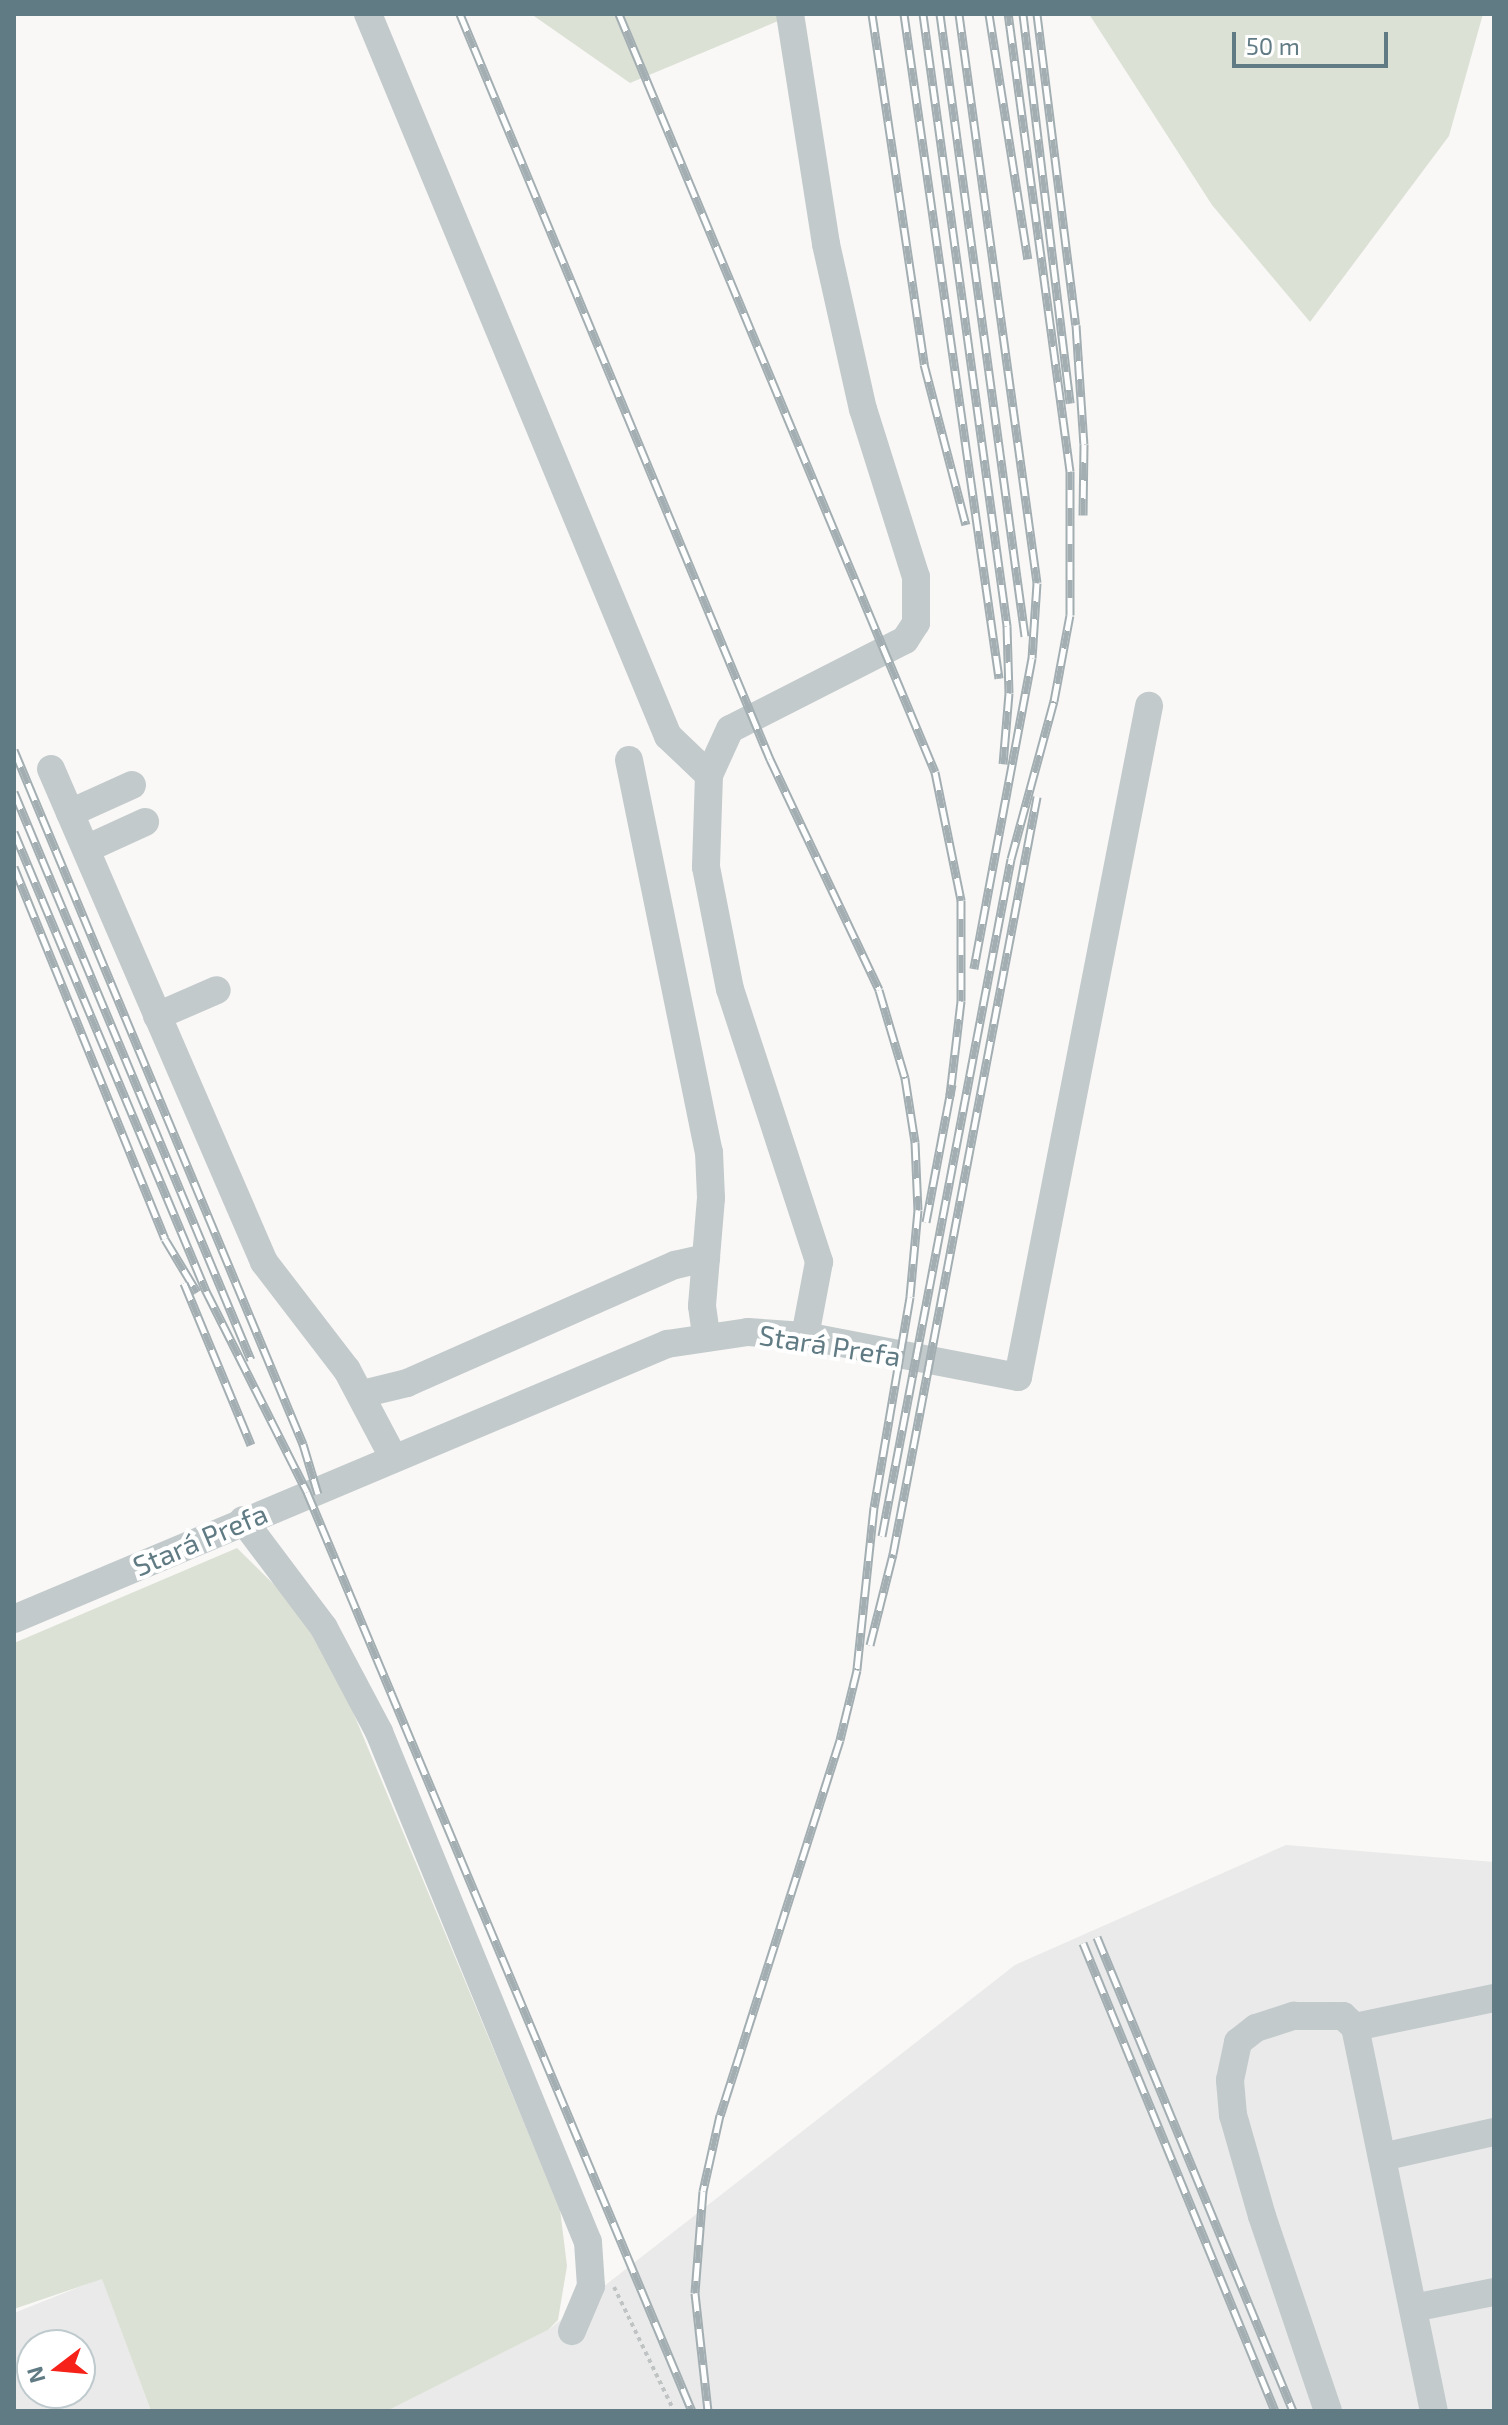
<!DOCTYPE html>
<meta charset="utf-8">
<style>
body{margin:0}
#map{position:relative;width:1508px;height:2425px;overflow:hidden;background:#f9f8f6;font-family:"Exo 2",sans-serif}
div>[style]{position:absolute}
.built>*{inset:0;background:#e9eae9}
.green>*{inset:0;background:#dce1d6}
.path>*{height:4px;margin-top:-2px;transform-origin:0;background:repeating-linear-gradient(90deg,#bfc3c4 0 4px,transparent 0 8px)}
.minor>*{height:28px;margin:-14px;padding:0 14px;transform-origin:14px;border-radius:14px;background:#c3cacc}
.rail>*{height:9px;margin-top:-4.5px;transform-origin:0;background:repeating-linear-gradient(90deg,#fff 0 18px,#a3aeb2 0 36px);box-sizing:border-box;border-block:2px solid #a3aeb2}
span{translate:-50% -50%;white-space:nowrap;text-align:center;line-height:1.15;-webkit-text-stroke:8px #fff;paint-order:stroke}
.street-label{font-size:28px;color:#607b84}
.frame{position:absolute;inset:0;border:16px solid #607b84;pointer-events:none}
.north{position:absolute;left:16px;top:2329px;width:80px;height:80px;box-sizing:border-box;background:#fff;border:2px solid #bfcace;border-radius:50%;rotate:254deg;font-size:22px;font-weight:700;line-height:32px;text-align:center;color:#607b84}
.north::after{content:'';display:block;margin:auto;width:28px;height:36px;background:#f62219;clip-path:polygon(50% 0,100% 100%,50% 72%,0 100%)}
.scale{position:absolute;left:1232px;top:32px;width:156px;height:36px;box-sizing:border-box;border:4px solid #607b84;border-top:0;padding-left:10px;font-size:24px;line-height:28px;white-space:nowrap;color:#607b84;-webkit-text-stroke:6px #fff;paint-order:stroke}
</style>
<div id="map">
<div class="built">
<div style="clip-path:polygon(1286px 1845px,1494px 1862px,1494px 2411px,387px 2411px,548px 2330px,1015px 1965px)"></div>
<div style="clip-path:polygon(evenodd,102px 2278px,151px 2411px,14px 2411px,14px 2313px,102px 2278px,32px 2345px,80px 2345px,80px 2393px,32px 2393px,32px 2345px)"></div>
</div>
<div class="green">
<div style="clip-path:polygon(531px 14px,795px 14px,630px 83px)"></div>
<div style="clip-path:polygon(1089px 14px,1483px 14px,1449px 136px,1310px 322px,1212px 205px)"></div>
<div style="clip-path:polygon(237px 1548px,318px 1628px,560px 2209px,567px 2266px,558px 2320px,548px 2330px,387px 2411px,151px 2411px,102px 2279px,14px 2309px,14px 1643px)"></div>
</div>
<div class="path">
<div style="left:614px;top:2287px;width:138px;rotate:64.2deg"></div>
</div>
<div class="minor">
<div style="left:368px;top:14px;width:782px;rotate:67.44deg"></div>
<div style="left:668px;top:736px;width:57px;rotate:43.6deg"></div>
<div style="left:790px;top:14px;width:233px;rotate:81.1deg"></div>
<div style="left:826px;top:244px;width:169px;rotate:77.4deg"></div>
<div style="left:863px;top:409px;width:176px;rotate:72.5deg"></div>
<div style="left:916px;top:577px;width:46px;rotate:90deg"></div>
<div style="left:916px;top:623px;width:20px;rotate:123deg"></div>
<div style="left:905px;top:640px;width:196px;rotate:153deg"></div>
<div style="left:730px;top:729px;width:51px;rotate:114.5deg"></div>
<div style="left:709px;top:775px;width:92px;rotate:91.9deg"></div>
<div style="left:706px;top:867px;width:124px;rotate:78.9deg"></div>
<div style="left:730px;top:989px;width:287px;rotate:71.9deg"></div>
<div style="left:819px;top:1262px;width:75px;rotate:100.7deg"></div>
<div style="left:629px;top:760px;width:400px;rotate:78.5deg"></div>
<div style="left:709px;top:1152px;width:46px;rotate:87.5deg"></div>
<div style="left:711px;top:1198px;width:108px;rotate:94.8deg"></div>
<div style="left:702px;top:1306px;width:29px;rotate:82deg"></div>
<div style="left:51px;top:769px;width:537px;rotate:66.63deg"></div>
<div style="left:264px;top:1262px;width:136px;rotate:52.5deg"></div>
<div style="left:347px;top:1370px;width:98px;rotate:62.1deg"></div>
<div style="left:70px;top:813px;width:68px;rotate:-24.3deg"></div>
<div style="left:86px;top:849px;width:65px;rotate:-24.6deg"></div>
<div style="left:157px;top:1016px;width:65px;rotate:-23.4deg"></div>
<div style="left:362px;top:1394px;width:46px;rotate:-13.7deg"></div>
<div style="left:407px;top:1383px;width:293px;rotate:-23.8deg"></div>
<div style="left:675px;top:1265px;width:32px;rotate:-13deg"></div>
<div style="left:243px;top:1520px;width:135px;rotate:53.1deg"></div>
<div style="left:324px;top:1628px;width:118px;rotate:62.1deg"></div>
<div style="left:379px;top:1732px;width:551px;rotate:67.72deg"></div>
<div style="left:588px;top:2242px;width:44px;rotate:86.1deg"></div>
<div style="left:591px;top:2286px;width:49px;rotate:112.9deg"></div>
<div style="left:14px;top:1619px;width:709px;rotate:-22.84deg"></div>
<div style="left:667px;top:1344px;width:82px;rotate:-8.4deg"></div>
<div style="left:748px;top:1332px;width:57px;rotate:4deg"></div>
<div style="left:805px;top:1336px;width:217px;rotate:10.9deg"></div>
<div style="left:1018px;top:1377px;width:684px;rotate:-78.95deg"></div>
<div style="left:1355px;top:2027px;width:142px;rotate:-11.8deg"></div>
<div style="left:1382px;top:2157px;width:115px;rotate:-12.6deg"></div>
<div style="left:1413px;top:2308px;width:83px;rotate:-11.2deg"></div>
<div style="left:1328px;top:2411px;width:206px;rotate:-108.7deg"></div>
<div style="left:1262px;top:2216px;width:105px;rotate:-106deg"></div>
<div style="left:1233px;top:2115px;width:35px;rotate:-95deg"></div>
<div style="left:1230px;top:2080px;width:39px;rotate:-78deg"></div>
<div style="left:1238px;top:2042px;width:23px;rotate:-38deg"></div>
<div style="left:1256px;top:2028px;width:40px;rotate:-18deg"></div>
<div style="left:1294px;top:2016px;width:49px"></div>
<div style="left:1343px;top:2016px;width:16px;rotate:43deg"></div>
<div style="left:1355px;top:2027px;width:392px;rotate:78.4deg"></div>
</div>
<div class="rail">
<div style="left:460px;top:14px;width:807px;rotate:67.41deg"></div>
<div style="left:770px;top:759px;width:255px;rotate:64.7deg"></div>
<div style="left:879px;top:990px;width:92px;rotate:73.5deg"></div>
<div style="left:905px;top:1078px;width:65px;rotate:81.1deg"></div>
<div style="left:915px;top:1142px;width:68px;rotate:87.5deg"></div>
<div style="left:918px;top:1210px;width:87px;rotate:95.3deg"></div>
<div style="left:910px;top:1297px;width:213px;rotate:99.7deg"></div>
<div style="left:874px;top:1507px;width:164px;rotate:96deg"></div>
<div style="left:857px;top:1670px;width:72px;rotate:103.7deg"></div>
<div style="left:840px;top:1740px;width:394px;rotate:107.7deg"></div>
<div style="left:720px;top:2115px;width:78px;rotate:102.6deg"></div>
<div style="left:703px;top:2191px;width:102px;rotate:94.5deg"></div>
<div style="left:695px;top:2293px;width:119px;rotate:83.7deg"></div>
<div style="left:619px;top:14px;width:821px;rotate:67.37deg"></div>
<div style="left:935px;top:772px;width:131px;rotate:78.5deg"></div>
<div style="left:961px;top:900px;width:101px;rotate:90deg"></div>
<div style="left:961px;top:1001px;width:95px;rotate:96.7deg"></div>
<div style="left:872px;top:14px;width:354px;rotate:81.5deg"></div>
<div style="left:924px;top:364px;width:166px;rotate:75.4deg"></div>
<div style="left:904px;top:14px;width:671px;rotate:81.86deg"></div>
<div style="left:923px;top:14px;width:618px;rotate:82.18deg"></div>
<div style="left:1007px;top:626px;width:67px;rotate:88.3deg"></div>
<div style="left:1009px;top:693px;width:71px;rotate:94.8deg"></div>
<div style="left:940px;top:14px;width:628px;rotate:82.22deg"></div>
<div style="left:959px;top:14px;width:574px;rotate:82.19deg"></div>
<div style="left:1037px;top:583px;width:75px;rotate:93.8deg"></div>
<div style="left:1032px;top:658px;width:316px;rotate:100.6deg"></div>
<div style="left:989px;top:14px;width:248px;rotate:81deg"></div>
<div style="left:1023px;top:14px;width:392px;rotate:83.1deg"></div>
<div style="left:1037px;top:14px;width:313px;rotate:82.9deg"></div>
<div style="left:1076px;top:325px;width:119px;rotate:86.2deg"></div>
<div style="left:1084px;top:444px;width:71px;rotate:90.8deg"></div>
<div style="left:14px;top:750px;width:752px;rotate:67.39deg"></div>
<div style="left:303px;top:1444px;width:52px;rotate:73.3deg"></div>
<div style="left:14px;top:792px;width:615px;rotate:67.35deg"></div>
<div style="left:14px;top:832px;width:498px;rotate:67.3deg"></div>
<div style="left:206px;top:1291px;width:225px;rotate:63.3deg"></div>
<div style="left:307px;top:1492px;width:996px;rotate:67.27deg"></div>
<div style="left:14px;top:867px;width:401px;rotate:67.9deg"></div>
<div style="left:165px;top:1239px;width:62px;rotate:58.9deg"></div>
<div style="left:926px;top:1222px;width:140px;rotate:-79.3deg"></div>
<div style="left:184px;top:1283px;width:175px;rotate:67.5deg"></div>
<div style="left:882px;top:1536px;width:689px;rotate:-79.21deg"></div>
<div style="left:1011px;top:859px;width:164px;rotate:-74.8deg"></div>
<div style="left:1054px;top:701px;width:87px;rotate:-79.5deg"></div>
<div style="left:1070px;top:615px;width:144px;rotate:-90deg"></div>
<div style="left:1070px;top:471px;width:461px;rotate:-97.7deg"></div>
<div style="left:870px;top:1645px;width:94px;rotate:-75.8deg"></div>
<div style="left:893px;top:1554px;width:771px;rotate:-79.23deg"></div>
<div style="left:1097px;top:1937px;width:513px;rotate:67.53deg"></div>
<div style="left:1083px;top:1943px;width:506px;rotate:67.69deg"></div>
</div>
<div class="street-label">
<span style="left:830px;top:1345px;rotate:9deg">Stará Prefa</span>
<span style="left:200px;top:1539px;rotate:-23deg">Stará Prefa</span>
</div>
<div class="frame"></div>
<div class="north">N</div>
<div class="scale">50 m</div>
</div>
